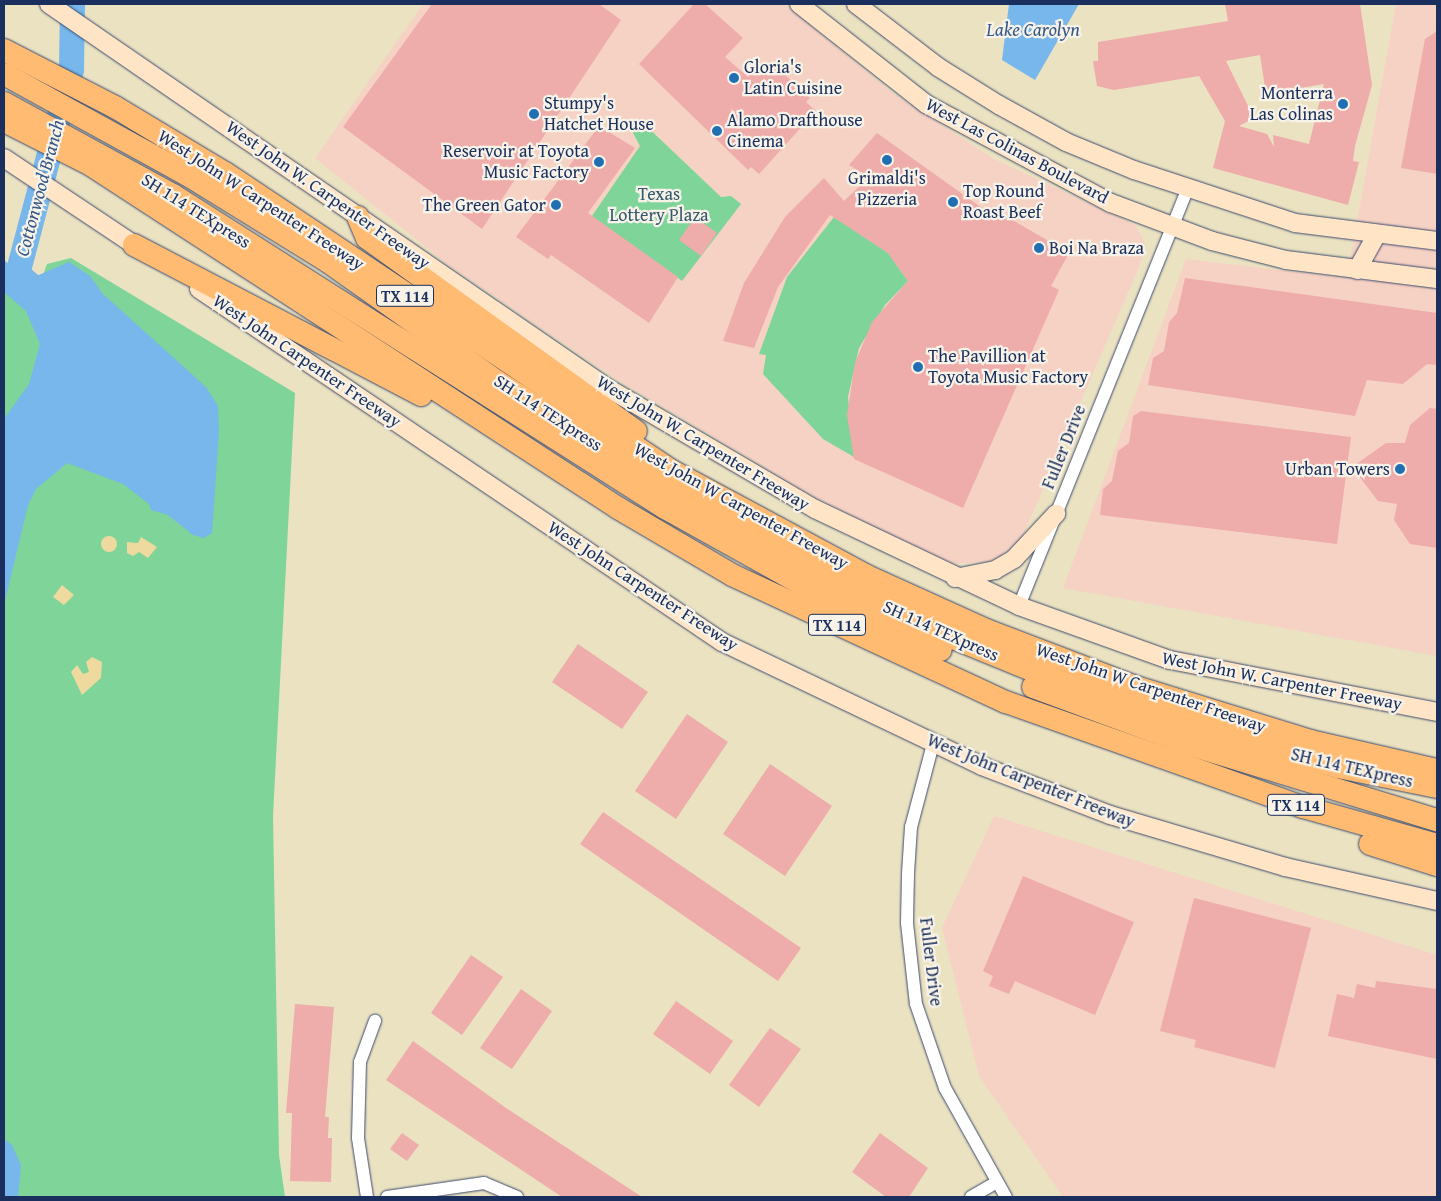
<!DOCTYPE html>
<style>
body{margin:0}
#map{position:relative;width:1441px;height:1201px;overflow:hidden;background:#ebe2c2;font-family:"Gentium Book Plus",serif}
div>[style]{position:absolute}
.built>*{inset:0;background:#f6d2c4}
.green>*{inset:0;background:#7ed499}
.sand>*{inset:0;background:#eeda9e}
.round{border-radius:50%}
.water>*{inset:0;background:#77b7eb}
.river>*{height:25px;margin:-12.5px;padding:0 12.5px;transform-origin:12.5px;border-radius:12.5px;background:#77b7eb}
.building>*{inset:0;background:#eeacab}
.roads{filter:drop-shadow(0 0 1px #3a4a6d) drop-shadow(0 0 1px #3a4a6d)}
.street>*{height:12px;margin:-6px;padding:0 6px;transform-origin:6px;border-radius:6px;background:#fff}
.secondary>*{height:18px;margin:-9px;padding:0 9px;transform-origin:9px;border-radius:9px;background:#ffe4c6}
.highway>*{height:22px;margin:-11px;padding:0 11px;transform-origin:11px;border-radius:11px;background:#ffbb71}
.dots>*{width:14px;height:14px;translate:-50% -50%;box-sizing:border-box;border:2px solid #f7f3e8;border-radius:50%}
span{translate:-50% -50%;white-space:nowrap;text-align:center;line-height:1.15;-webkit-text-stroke:4.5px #f7f3e8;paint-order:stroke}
.shield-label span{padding:1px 4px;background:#f7f3e8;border:1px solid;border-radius:4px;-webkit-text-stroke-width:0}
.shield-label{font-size:16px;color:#1b2f5e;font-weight:700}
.poi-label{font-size:18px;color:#1b2f5e}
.left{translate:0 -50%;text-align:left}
.right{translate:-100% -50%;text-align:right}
.street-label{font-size:18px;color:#1b2f5e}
.park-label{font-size:18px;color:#34586d}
.water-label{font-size:19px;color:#375888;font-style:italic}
.frame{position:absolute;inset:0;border:5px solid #1b2f5e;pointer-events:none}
</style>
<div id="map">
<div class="built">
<div style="clip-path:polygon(423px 4px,784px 4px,894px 94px,994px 159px,1135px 225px,1145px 243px,1139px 267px,1022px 538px,995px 561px,947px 564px,813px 496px,619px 381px,448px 265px,315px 158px)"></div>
<div style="clip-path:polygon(1396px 4px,1437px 4px,1437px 656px,1063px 588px,1186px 259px,1347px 278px)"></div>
<div style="clip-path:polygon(994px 816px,1437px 955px,1437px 1197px,1063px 1197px,979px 1076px,942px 928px)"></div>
</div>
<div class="green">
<div style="clip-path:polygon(641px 121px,721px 197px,731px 196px,741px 204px,682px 281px,592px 216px,640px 146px,633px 133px)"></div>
<div style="clip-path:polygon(834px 217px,888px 253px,908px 281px,885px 305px,859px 348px,848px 397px,854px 457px,823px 439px,763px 374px,766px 355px,759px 354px,787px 277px)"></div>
<div style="clip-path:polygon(71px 258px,295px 393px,273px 816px,279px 1155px,285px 1197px,4px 1197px,4px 260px,21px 278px,31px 280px,43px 275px,47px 264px)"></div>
</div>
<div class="sand">
<div class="round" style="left:101px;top:536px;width:16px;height:16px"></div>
<div style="clip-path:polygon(141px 537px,157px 547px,148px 558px,139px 552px,133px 556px,127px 553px,127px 542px,138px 543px)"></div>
<div style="clip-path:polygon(62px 585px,74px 595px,64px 605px,53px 597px)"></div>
<div style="clip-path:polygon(92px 657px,102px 662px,101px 678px,82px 695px,71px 672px,77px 665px,83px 674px,89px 672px,86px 662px)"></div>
</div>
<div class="water">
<div style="clip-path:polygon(1009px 4px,1079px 4px,1035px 80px,1002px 60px)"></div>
<div style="clip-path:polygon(4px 260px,27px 280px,69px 262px,90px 276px,103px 294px,206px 387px,218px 406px,219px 432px,212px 533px,204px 538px,193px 535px,168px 515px,151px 510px,149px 504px,123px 484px,67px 463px,36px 489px,28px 505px,4px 605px,4px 419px,29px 384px,40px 344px,26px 311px,4px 292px)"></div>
<div style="clip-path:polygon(4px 1139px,12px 1145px,21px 1165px,18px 1197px,4px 1197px)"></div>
</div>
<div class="river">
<div style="left:48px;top:299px;width:40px;rotate:-141deg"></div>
<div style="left:17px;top:274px;width:212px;rotate:-75.2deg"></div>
<div style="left:71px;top:69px;width:65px;rotate:-89.1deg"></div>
</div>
<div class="building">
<div style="clip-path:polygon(432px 4px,599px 4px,621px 20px,482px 229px,343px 127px)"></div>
<div style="clip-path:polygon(694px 4px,705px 4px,743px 38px,725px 57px,748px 77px,762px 62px,766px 65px,770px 61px,810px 98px,806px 102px,816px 111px,759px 174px,751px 167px,748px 170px,639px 64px)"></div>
<div style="clip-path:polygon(evenodd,1225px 4px,1360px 4px,1372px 85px,1355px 146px,1353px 161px,1359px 162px,1348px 205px,1213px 168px,1225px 121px,1199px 76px,1114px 90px,1097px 86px,1093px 61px,1098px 61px,1098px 42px,1228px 21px,1225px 4px,1260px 55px,1266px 94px,1324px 84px,1309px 144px,1273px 135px,1274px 147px,1267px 134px,1239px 126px,1254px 118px,1226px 61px,1260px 55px)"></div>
<div style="clip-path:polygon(1437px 31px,1437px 174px,1401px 168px,1425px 39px)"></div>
<div style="clip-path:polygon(599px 126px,635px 148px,588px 213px,678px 277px,649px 323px,551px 255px,548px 259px,516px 237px)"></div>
<div style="clip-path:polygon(877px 133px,989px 213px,992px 208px,1069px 253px,1051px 286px,1059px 290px,963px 508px,854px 459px,847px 415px,855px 363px,872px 322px,908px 281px,888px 253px,830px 215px,778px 287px,754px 348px,723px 341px,744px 283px,785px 217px,824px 178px,844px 201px,869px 177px,849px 165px)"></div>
<div style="clip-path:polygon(695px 217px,717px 233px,701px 256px,679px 240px)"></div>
<div style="clip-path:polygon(1185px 278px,1437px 313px,1437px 365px,1427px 364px,1403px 384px,1367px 380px,1355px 416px,1148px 385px,1153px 358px,1164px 351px,1169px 322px,1177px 313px)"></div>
<div style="clip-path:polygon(1430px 408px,1437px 409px,1437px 548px,1410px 544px,1394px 520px,1397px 504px,1378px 501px,1352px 467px,1386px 443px,1405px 443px,1410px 425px)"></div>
<div style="clip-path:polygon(1141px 411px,1351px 437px,1337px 544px,1100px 515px,1103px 489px,1112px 481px,1118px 451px,1129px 443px,1133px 416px)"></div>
<div style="clip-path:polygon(578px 644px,648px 692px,622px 729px,552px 682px)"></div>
<div style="clip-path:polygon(687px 714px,728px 742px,676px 819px,635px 791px)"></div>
<div style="clip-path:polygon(770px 764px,832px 806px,785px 876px,723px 834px)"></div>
<div style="clip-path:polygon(603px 812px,801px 948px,778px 981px,580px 844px)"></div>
<div style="clip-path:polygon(1023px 876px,1134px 922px,1095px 1015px,1015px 981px,1009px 994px,989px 986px,993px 976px,983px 971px)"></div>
<div style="clip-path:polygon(1194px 898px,1311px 928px,1275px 1068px,1194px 1047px,1196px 1040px,1160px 1031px)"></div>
<div style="clip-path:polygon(471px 955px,503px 977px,462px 1035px,431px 1013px)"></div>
<div style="clip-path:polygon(1376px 981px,1437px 989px,1437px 1059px,1328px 1036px,1337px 994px,1354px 998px,1357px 984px,1375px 988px)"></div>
<div style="clip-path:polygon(521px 989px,552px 1011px,512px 1069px,480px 1048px)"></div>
<div style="clip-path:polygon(676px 1001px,733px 1041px,710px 1074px,653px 1034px)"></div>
<div style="clip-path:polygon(295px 1004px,334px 1007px,325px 1117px,329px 1117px,328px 1138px,332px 1138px,331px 1182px,290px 1181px,292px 1113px,286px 1113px)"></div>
<div style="clip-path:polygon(770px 1028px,801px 1049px,759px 1107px,729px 1085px)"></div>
<div style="clip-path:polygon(413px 1041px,506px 1108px,642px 1197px,562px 1197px,401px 1090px,386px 1080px)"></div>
<div style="clip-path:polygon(402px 1133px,419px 1145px,407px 1161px,390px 1149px)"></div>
<div style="clip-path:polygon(880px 1133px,928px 1168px,909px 1197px,886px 1197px,852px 1172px)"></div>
</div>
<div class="roads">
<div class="street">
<div style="left:1019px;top:606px;width:449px;rotate:-68deg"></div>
<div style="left:933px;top:744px;width:86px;rotate:104.8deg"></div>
<div style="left:911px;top:827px;width:47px;rotate:93.7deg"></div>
<div style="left:908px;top:874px;width:49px;rotate:91.2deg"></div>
<div style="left:907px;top:923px;width:81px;rotate:83.7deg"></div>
<div style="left:916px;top:1004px;width:89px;rotate:71deg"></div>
<div style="left:945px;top:1088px;width:125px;rotate:60.8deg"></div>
<div style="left:367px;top:1197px;width:60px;rotate:-98.7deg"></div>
<div style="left:358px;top:1138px;width:76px;rotate:-88.5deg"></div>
<div style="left:360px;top:1062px;width:44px;rotate:-69.9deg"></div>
<div style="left:387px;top:1197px;width:98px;rotate:-8.2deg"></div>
<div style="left:484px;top:1183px;width:36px;rotate:23deg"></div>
<div style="left:971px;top:1197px;width:28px;rotate:-30deg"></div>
</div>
<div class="secondary">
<div style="left:49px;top:4px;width:676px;rotate:34.51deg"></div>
<div style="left:606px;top:387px;width:242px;rotate:30.3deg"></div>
<div style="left:815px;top:509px;width:226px;rotate:25.4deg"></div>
<div style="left:1019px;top:606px;width:160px;rotate:19.7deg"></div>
<div style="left:1170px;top:660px;width:272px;rotate:11deg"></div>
<div style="left:799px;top:4px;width:162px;rotate:38.2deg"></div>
<div style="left:926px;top:104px;width:210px;rotate:28.2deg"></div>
<div style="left:1111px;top:203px;width:108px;rotate:20.6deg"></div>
<div style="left:1212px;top:241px;width:76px;rotate:14.4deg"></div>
<div style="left:1286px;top:260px;width:152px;rotate:7.2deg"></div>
<div style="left:856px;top:4px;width:103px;rotate:37.5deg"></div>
<div style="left:938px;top:67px;width:72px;rotate:31.9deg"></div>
<div style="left:999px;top:105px;width:77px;rotate:28.9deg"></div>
<div style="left:1066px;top:142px;width:74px;rotate:22.4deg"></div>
<div style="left:1134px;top:170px;width:169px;rotate:18.2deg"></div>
<div style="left:1295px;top:223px;width:143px;rotate:7.2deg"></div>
<div style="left:4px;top:158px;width:169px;rotate:33.7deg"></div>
<div style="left:1357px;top:270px;width:39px;rotate:-61deg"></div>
<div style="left:199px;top:289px;width:631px;rotate:34.02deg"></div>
<div style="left:722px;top:642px;width:288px;rotate:25.5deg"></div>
<div style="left:982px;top:766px;width:137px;rotate:20.9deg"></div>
<div style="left:1110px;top:815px;width:183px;rotate:16.5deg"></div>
<div style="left:1285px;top:867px;width:156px;rotate:12.6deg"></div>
<div style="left:955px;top:578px;width:41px;rotate:-11.3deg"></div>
<div style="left:995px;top:570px;width:22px;rotate:-30deg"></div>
<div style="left:1014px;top:559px;width:62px;rotate:-47deg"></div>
</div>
<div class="highway">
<div style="left:4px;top:50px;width:125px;rotate:27.2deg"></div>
<div style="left:115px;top:107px;width:128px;rotate:31deg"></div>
<div style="left:225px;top:173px;width:537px;rotate:33.69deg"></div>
<div style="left:672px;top:471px;width:221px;rotate:28.3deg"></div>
<div style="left:867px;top:576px;width:131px;rotate:24.4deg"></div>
<div style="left:986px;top:630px;width:160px;rotate:20.8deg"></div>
<div style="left:1136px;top:687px;width:182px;rotate:17.2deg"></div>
<div style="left:1310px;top:741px;width:130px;rotate:12.9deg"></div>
<div style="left:4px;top:74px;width:208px;rotate:28.8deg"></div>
<div style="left:186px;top:174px;width:166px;rotate:31.7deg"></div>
<div style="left:327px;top:261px;width:209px;rotate:35.3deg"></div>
<div style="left:498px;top:382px;width:206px;rotate:32.5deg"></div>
<div style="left:672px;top:493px;width:186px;rotate:28.6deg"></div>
<div style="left:835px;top:582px;width:118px;rotate:25.7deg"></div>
<div style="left:941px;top:633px;width:130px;rotate:22.2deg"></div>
<div style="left:1061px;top:682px;width:145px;rotate:18.6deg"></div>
<div style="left:1198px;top:728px;width:145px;rotate:15.6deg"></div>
<div style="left:1338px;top:767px;width:101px;rotate:11.4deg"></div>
<div style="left:4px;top:103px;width:192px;rotate:28.6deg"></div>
<div style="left:173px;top:195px;width:583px;rotate:32.46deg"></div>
<div style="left:665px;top:508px;width:185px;rotate:29.1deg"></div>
<div style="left:827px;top:598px;width:125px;rotate:24.5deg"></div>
<div style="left:4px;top:121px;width:97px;rotate:26.8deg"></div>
<div style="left:91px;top:165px;width:629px;rotate:33.06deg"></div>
<div style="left:618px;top:508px;width:132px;rotate:30.4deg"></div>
<div style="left:732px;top:575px;width:302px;rotate:24.9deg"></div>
<div style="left:1006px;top:702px;width:315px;rotate:19.5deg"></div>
<div style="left:1303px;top:807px;width:139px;rotate:15.8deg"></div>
<div style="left:358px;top:217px;width:23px;rotate:67deg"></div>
<div style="left:367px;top:238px;width:331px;rotate:35.7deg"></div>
<div style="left:134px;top:245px;width:324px;rotate:27.6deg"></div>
<div style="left:1033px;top:687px;width:168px;rotate:20.2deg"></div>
<div style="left:1191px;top:745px;width:257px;rotate:17deg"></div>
<div style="left:1370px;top:844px;width:70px;rotate:17.4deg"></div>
</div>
</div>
<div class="dots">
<div style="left:734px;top:78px;background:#1f6fb2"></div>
<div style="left:1343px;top:104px;background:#1f6fb2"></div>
<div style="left:534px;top:114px;background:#1f6fb2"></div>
<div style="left:717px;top:131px;background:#1f6fb2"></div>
<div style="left:887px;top:160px;background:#1f6fb2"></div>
<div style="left:599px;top:162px;background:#1f6fb2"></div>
<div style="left:953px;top:202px;background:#1f6fb2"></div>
<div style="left:556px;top:205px;background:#1f6fb2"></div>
<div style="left:1039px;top:248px;background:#1f6fb2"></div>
<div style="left:918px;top:367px;background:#1f6fb2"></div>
<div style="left:1400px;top:469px;background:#1f6fb2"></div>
</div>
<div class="shield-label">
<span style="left:405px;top:296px">TX 114</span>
<span style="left:837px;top:625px">TX 114</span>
<span style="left:1296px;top:805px">TX 114</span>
</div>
<div class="poi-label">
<span class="left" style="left:744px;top:78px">Gloria's<br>Latin Cuisine</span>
<span class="right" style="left:1333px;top:104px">Monterra<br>Las Colinas</span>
<span class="left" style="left:544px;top:114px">Stumpy's<br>Hatchet House</span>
<span class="left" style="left:727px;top:131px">Alamo Drafthouse<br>Cinema</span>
<span class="right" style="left:589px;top:162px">Reservoir at Toyota<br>Music Factory</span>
<span style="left:887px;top:189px">Grimaldi's<br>Pizzeria</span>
<span class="left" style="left:963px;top:202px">Top Round<br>Roast Beef</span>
<span class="right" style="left:546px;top:205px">The Green Gator</span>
<span class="left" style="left:1049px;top:248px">Boi Na Braza</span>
<span class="left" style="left:928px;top:367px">The Pavillion at<br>Toyota Music Factory</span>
<span class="right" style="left:1390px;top:469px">Urban Towers</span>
</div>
<div class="street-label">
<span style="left:1017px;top:151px;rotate:28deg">West Las Colinas Boulevard</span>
<span style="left:328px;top:195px;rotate:35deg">West John W. Carpenter Freeway</span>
<span style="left:261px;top:200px;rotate:33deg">West John W Carpenter Freeway</span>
<span style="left:196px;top:211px;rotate:32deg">SH 114 TEXpress</span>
<span style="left:307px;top:361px;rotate:34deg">West John Carpenter Freeway</span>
<span style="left:548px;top:413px;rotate:33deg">SH 114 TEXpress</span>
<span style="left:703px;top:443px;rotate:31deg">West John W. Carpenter Freeway</span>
<span style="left:1064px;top:447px;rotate:-68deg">Fuller Drive</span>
<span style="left:741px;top:506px;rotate:29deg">West John W Carpenter Freeway</span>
<span style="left:643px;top:586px;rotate:33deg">West John Carpenter Freeway</span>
<span style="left:941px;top:631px;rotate:24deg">SH 114 TEXpress</span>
<span style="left:1282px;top:681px;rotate:11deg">West John W. Carpenter Freeway</span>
<span style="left:1151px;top:688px;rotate:19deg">West John W Carpenter Freeway</span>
<span style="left:1352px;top:768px;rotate:13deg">SH 114 TEXpress</span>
<span style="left:1031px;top:781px;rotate:22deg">West John Carpenter Freeway</span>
<span style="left:931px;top:962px;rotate:83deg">Fuller Drive</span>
</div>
<div class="park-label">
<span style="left:659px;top:205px">Texas<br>Lottery Plaza</span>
</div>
<div class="water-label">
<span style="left:1033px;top:30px">Lake Carolyn</span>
<span style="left:40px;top:188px;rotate:-75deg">Cottonwood Branch</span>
</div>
<div class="frame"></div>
</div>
